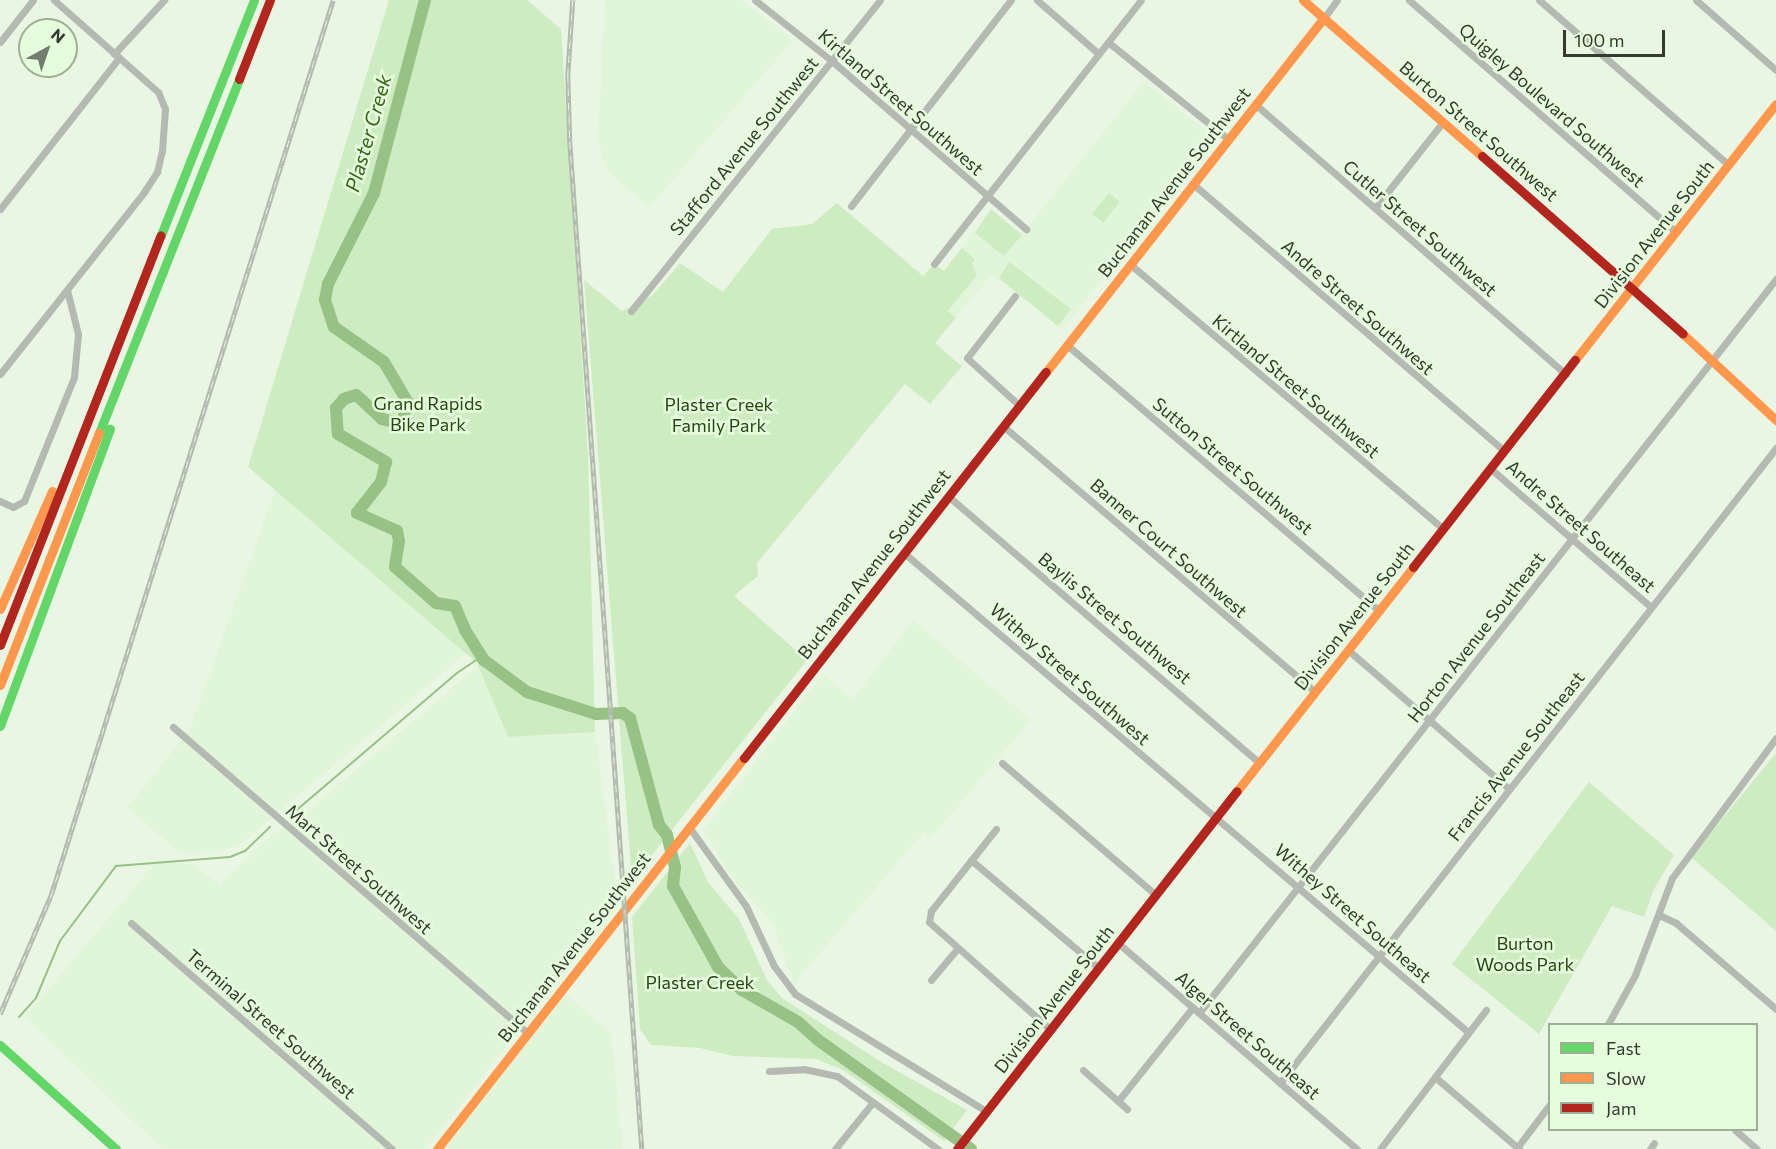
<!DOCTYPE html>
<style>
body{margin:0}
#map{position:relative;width:1776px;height:1149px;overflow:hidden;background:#eaf6e4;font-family:Commissioner,sans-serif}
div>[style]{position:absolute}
.built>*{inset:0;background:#e1f5d8}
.green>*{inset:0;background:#ceecc1}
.stream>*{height:2px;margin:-1px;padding:0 1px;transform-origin:1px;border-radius:1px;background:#97c185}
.river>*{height:12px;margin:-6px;padding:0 6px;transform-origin:6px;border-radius:6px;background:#97c185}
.street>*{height:7px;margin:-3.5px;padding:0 3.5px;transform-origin:3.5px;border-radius:3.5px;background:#b4b9b2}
.fast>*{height:9px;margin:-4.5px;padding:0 4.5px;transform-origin:4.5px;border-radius:4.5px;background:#63d668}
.slow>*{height:9px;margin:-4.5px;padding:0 4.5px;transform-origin:4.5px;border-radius:4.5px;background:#ff974d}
.jam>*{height:9px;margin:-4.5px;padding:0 4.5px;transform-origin:4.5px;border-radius:4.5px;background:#b3261e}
.rail>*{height:4.5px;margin-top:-2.25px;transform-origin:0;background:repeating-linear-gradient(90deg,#e6fddd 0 7px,#b3baaf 0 14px);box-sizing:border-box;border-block:2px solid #b3baaf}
span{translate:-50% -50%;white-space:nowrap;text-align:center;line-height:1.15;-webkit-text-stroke:5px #e6fddd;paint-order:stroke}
.street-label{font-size:18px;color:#333b2f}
.park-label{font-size:18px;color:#244812}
.water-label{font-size:20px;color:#336617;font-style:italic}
.legend{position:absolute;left:1548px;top:1023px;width:210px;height:108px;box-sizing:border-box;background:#e6fddd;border:2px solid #9eaf97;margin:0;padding:8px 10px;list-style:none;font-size:18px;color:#333b2f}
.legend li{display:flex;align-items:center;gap:12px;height:30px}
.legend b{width:30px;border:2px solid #9eaf97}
.north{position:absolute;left:18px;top:18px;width:60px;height:60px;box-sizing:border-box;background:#e6fddd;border:2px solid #9eaf97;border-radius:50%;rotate:40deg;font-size:16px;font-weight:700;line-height:24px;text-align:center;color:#333b2f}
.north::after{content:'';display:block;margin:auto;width:21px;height:27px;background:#737c6e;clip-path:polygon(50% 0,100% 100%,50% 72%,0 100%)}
.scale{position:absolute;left:1563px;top:30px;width:102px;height:27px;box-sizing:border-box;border:3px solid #333b2f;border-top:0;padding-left:8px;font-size:18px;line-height:21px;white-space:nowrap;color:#333b2f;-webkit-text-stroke:4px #e6fddd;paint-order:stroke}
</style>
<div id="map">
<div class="built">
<div style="clip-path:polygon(605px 0,742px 0,793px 40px,649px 208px,607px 170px,598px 140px)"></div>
<div style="clip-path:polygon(1144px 81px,1216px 139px,1062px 330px,992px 274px,956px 318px,937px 303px,943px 272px,991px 209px,1022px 234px)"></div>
<div style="clip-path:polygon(275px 490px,466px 653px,240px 845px,217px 852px,180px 853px,127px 808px,190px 729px)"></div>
<div style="clip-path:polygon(913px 620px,1031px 720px,931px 838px,924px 832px,794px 984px,773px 924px,731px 876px,703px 830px,823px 674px,853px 699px)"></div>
<div style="clip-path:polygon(478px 666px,508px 737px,595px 732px,618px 904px,426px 1149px,162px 1149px,25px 1017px,155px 863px,193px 864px,220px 885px,270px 836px,303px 815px)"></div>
<div style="clip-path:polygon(566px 994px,611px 1033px,623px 1149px,444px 1149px)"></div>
</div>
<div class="green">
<div style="clip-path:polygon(389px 0,527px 0,561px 29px,588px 454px,595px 732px,508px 737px,477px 663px,248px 467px)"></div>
<div style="clip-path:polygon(1109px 193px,1120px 202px,1103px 223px,1092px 214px)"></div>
<div style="clip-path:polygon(837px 203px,923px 276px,934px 264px,944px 271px,962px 248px,975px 259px,972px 263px,977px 275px,948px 311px,956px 318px,935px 343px,962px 366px,930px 404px,905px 384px,757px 563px,758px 576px,734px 596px,807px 660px,632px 880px,584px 280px,622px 311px,653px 295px,680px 263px,723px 292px,772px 229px,812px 224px)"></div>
<div style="clip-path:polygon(991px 209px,1022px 235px,1004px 256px,975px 233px)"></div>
<div style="clip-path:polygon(1009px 262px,1071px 309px,1058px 326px,999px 278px)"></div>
<div style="clip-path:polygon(1776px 753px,1776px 931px,1691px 857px)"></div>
<div style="clip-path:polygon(1589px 782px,1674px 855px,1653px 891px,1644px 917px,1612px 906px,1539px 1034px,1452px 964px)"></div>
<div style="clip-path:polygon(690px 843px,708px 882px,739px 919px,767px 980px,782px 998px,883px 1063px,967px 1110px,944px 1141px,843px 1070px,816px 1059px,733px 1056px,700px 1048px,651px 1045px,640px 1029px,632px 917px)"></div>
</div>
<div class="stream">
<div style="left:292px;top:814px;width:217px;rotate:-40.5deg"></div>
<div style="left:457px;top:673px;width:30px;rotate:-34deg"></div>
<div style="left:19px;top:1017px;width:25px;rotate:-48deg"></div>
<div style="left:36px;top:998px;width:62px;rotate:-67.2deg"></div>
<div style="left:60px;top:941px;width:94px;rotate:-53.3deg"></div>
<div style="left:116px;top:866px;width:114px;rotate:-4.5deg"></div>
<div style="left:230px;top:857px;width:16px;rotate:-22deg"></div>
<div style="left:245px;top:851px;width:35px;rotate:-44deg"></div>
</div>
<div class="river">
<div style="left:425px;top:0;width:200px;rotate:104.8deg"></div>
<div style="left:374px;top:193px;width:102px;rotate:116.8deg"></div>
<div style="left:328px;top:284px;width:16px;rotate:101deg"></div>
<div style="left:325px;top:300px;width:28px;rotate:72deg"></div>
<div style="left:334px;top:327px;width:61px;rotate:35deg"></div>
<div style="left:384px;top:362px;width:45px;rotate:59.5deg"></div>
<div style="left:407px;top:401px;width:24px;rotate:102deg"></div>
<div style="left:402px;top:424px;width:21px;rotate:-166deg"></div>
<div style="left:382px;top:419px;width:35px;rotate:-137deg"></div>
<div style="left:356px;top:395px;width:13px;rotate:162deg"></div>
<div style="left:344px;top:399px;width:12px;rotate:132deg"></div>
<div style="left:336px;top:408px;width:26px;rotate:86deg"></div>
<div style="left:338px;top:434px;width:56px;rotate:30.3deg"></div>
<div style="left:386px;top:462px;width:21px;rotate:104deg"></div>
<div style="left:381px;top:482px;width:39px;rotate:128deg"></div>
<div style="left:357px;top:513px;width:44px;rotate:24.2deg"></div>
<div style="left:397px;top:531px;width:10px;rotate:79deg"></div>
<div style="left:399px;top:541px;width:26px;rotate:99deg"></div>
<div style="left:395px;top:567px;width:55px;rotate:41.3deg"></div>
<div style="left:436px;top:603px;width:19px;rotate:9deg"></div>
<div style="left:455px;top:606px;width:26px;rotate:67deg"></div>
<div style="left:465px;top:630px;width:36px;rotate:58deg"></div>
<div style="left:484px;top:660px;width:54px;rotate:36.7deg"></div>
<div style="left:527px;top:692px;width:72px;rotate:17.7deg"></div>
<div style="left:596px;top:714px;width:27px;rotate:-2deg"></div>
<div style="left:623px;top:713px;width:9px;rotate:36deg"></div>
<div style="left:630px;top:718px;width:111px;rotate:74.8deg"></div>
<div style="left:659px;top:825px;width:13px;rotate:51deg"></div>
<div style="left:667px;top:835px;width:33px;rotate:76deg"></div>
<div style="left:675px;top:867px;width:19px;rotate:96deg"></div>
<div style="left:673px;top:886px;width:93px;rotate:60.9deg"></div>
<div style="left:718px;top:967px;width:33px;rotate:44deg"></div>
<div style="left:742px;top:990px;width:64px;rotate:29.7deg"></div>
<div style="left:798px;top:1022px;width:27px;rotate:42deg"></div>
<div style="left:818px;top:1040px;width:188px;rotate:35.5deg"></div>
</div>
<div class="street">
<div style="left:755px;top:0;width:98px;rotate:38.4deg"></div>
<div style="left:832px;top:61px;width:257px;rotate:40.9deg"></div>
<div style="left:1037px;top:0;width:82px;rotate:41.1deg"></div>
<div style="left:1409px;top:0;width:354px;rotate:41deg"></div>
<div style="left:1539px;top:0;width:252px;rotate:41deg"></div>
<div style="left:1696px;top:0;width:106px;rotate:41.2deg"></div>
<div style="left:1324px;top:18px;width:22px;rotate:-54deg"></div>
<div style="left:0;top:42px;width:53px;rotate:-51.8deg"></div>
<div style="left:1108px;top:42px;width:154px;rotate:38.9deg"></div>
<div style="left:114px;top:54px;width:74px;rotate:-47.2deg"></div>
<div style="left:1255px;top:104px;width:412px;rotate:41deg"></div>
<div style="left:1193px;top:184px;width:410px;rotate:40.6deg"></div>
<div style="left:851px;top:206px;width:261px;rotate:-52.2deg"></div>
<div style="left:1375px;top:208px;width:110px;rotate:-51.7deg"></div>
<div style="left:0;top:209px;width:192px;rotate:-51.8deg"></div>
<div style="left:934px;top:264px;width:335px;rotate:-51.9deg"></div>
<div style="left:1131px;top:265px;width:409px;rotate:40.2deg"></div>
<div style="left:1015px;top:296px;width:78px;rotate:127.7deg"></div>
<div style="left:967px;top:358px;width:72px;rotate:42.2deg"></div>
<div style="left:631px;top:311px;width:398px;rotate:-51.3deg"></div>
<div style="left:1067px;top:345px;width:410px;rotate:40.4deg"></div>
<div style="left:0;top:374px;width:232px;rotate:-51.6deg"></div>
<div style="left:144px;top:192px;width:24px;rotate:-57deg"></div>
<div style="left:157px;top:172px;width:22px;rotate:-77deg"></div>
<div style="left:162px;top:151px;width:42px;rotate:-85.9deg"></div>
<div style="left:165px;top:109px;width:18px;rotate:-112deg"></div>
<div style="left:158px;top:92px;width:139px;rotate:-138.5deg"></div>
<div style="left:1003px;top:426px;width:410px;rotate:40.4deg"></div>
<div style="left:1491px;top:469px;width:211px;rotate:40.8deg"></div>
<div style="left:948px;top:496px;width:411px;rotate:40.6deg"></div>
<div style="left:0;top:501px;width:14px;rotate:25deg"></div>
<div style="left:13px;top:507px;width:13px;rotate:-29deg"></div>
<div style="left:24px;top:501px;width:134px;rotate:-68deg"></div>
<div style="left:74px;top:377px;width:43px;rotate:-84.7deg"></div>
<div style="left:78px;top:334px;width:45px;rotate:-104deg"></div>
<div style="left:904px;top:553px;width:740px;rotate:40.34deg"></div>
<div style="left:1348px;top:650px;width:213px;rotate:40.8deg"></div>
<div style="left:173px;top:727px;width:469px;rotate:40.8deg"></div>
<div style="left:1002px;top:763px;width:203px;rotate:40.6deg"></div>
<div style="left:689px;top:827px;width:97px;rotate:54.2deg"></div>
<div style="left:746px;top:906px;width:66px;rotate:65deg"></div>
<div style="left:774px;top:966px;width:35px;rotate:53deg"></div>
<div style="left:795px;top:994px;width:224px;rotate:31.5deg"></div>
<div style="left:996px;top:829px;width:105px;rotate:128.4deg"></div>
<div style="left:931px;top:911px;width:11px;rotate:100deg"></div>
<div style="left:929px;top:922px;width:163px;rotate:41.5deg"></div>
<div style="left:971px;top:860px;width:167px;rotate:40.2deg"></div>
<div style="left:1659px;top:915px;width:19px;rotate:25deg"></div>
<div style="left:1676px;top:923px;width:132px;rotate:40.7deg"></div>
<div style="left:131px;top:923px;width:345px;rotate:40.9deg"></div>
<div style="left:1118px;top:943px;width:316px;rotate:40.8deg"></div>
<div style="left:931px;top:980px;width:40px;rotate:-50deg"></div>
<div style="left:1199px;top:1013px;width:934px;rotate:-51.83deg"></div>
<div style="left:1608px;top:1024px;width:56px;rotate:-61.1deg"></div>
<div style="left:1635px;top:975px;width:104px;rotate:-69.1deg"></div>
<div style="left:1672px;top:878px;width:174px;rotate:-53.4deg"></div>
<div style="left:1083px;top:1070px;width:59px;rotate:41.6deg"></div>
<div style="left:769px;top:1071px;width:35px;rotate:-3deg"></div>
<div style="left:804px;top:1069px;width:34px;rotate:12deg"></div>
<div style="left:837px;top:1076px;width:125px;rotate:35.9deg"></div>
<div style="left:1435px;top:1077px;width:111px;rotate:40.6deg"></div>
<div style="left:1280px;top:1083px;width:806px;rotate:-52.01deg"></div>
<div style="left:1118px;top:1101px;width:120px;rotate:-51.4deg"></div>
<div style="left:1735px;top:1130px;width:29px;rotate:41deg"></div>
<div style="left:835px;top:1149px;width:60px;rotate:-51deg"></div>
<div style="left:1380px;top:1149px;width:175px;rotate:-52.7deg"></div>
<div style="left:1516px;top:1149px;width:56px;rotate:-52.9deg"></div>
<div style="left:1650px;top:1149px;width:7px;rotate:-56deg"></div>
</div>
<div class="fast">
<div style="left:161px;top:235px;width:253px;rotate:-68.4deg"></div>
<div style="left:99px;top:433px;width:381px;rotate:-68.4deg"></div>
<div style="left:0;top:726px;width:317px;rotate:-69.7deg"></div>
<div style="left:0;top:1045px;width:156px;rotate:41.9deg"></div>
</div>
<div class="slow">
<div style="left:1303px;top:0;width:237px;rotate:41.1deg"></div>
<div style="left:1683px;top:334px;width:127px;rotate:42.8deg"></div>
<div style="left:1575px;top:360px;width:325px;rotate:-51.9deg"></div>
<div style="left:1046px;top:372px;width:450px;rotate:-51.9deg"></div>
<div style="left:0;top:609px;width:129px;rotate:-66.2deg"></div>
<div style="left:0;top:685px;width:271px;rotate:-68.6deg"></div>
<div style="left:1237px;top:791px;width:285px;rotate:-51.8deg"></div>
<div style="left:437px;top:1149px;width:497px;rotate:-51.9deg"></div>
</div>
<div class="jam">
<div style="left:239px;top:79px;width:85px;rotate:-68.6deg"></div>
<div style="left:1482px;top:156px;width:268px;rotate:41.5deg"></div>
<div style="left:1413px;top:567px;width:263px;rotate:-52deg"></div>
<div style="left:0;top:645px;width:440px;rotate:-68.6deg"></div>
<div style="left:744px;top:758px;width:490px;rotate:-52deg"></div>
<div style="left:957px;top:1149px;width:454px;rotate:-52deg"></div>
</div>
<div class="rail">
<div style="left:573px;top:0;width:75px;rotate:93.8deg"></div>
<div style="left:568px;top:75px;width:67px;rotate:88.3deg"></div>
<div style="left:570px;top:142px;width:1010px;rotate:85.91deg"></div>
<div style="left:0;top:1014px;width:129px;rotate:-66.8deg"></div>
<div style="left:51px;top:895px;width:938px;rotate:-72.51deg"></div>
</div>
<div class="street-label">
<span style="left:901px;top:102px;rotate:41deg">Kirtland Street Southwest</span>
<span style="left:1552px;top:105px;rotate:41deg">Quigley Boulevard Southwest</span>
<span style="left:1479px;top:131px;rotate:41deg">Burton Street Southwest</span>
<span style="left:744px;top:146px;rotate:-51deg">Stafford Avenue Southwest</span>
<span style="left:1174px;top:182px;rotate:-52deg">Buchanan Avenue Southwest</span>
<span style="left:1420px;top:228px;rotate:41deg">Cutler Street Southwest</span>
<span style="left:1654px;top:234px;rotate:-52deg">Division Avenue South</span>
<span style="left:1358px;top:307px;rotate:41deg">Andre Street Southwest</span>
<span style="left:1296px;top:386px;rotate:40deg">Kirtland Street Southwest</span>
<span style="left:1233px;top:466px;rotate:40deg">Sutton Street Southwest</span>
<span style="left:1581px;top:526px;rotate:41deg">Andre Street Southeast</span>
<span style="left:1169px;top:548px;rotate:41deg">Banner Court Southwest</span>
<span style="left:874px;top:564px;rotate:-52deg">Buchanan Avenue Southwest</span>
<span style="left:1354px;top:616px;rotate:-52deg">Division Avenue South</span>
<span style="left:1115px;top:618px;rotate:40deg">Baylis Street Southwest</span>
<span style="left:1476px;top:637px;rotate:-52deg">Horton Avenue Southeast</span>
<span style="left:1070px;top:674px;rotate:41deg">Withey Street Southwest</span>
<span style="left:1516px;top:756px;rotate:-52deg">Francis Avenue Southeast</span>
<span style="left:359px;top:869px;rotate:41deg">Mart Street Southwest</span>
<span style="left:1353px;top:913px;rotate:41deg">Withey Street Southeast</span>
<span style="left:574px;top:947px;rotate:-52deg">Buchanan Avenue Southwest</span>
<span style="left:1054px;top:999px;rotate:-52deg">Division Avenue South</span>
<span style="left:271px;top:1024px;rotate:41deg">Terminal Street Southwest</span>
<span style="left:1248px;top:1035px;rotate:41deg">Alger Street Southeast</span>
</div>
<div class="park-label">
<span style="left:428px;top:414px">Grand Rapids<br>Bike Park</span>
<span style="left:719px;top:415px">Plaster Creek<br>Family Park</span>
<span style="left:1525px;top:954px">Burton<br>Woods Park</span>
<span style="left:700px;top:982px">Plaster Creek</span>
</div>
<div class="water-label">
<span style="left:368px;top:133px;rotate:-74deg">Plaster Creek</span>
</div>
<ul class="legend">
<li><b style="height:8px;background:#63d668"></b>Fast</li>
<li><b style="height:8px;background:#ff974d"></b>Slow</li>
<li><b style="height:8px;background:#b3261e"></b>Jam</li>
</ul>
<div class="north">N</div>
<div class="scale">100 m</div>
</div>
